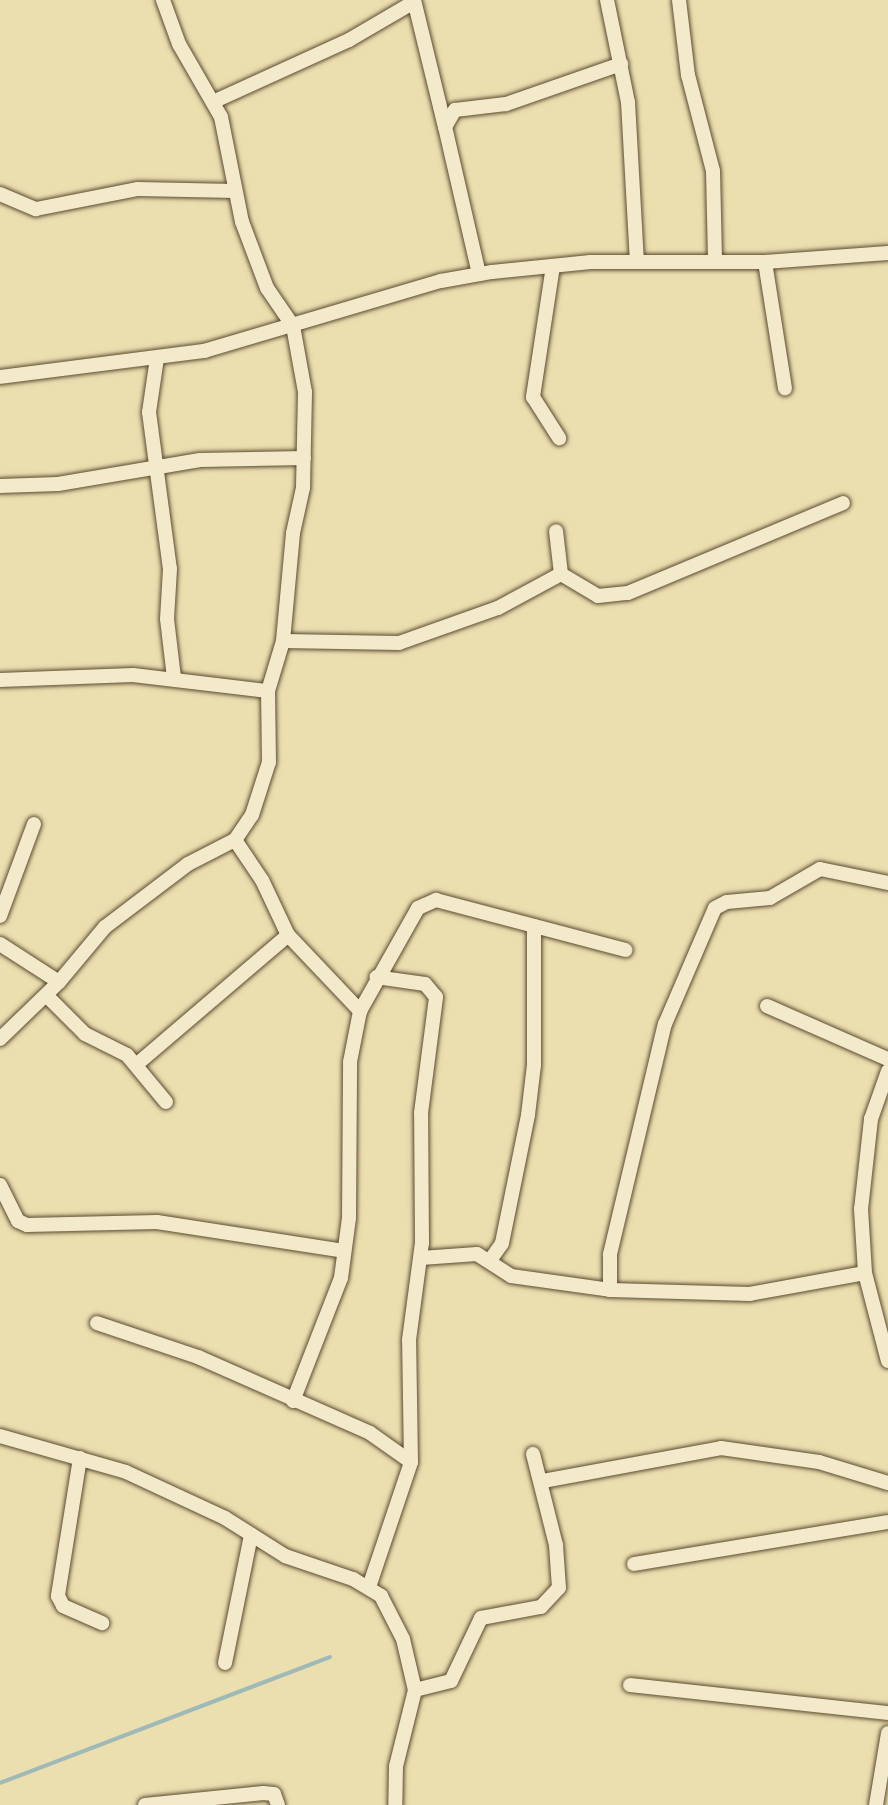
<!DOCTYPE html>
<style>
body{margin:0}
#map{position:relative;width:888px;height:1805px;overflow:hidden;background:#ebdeaf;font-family:"Gentium Book Plus",serif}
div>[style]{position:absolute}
.stream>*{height:4px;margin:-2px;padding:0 2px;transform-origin:2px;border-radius:2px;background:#9fb9b7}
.roads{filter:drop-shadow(0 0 2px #5c4b30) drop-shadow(0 0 2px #5c4b30)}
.minor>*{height:14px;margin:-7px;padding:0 7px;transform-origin:7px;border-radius:7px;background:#f2eacb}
span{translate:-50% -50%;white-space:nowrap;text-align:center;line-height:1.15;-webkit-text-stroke:4.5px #f2eacb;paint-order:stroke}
</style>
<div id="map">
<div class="stream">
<div style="left:0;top:1783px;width:353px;rotate:-20.9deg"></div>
</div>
<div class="roads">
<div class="minor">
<div style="left:414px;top:0;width:131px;rotate:76.3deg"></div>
<div style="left:607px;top:0;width:104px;rotate:78.4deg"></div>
<div style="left:628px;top:102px;width:159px;rotate:86.8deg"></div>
<div style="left:679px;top:0;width:76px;rotate:83.2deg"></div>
<div style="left:688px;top:75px;width:99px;rotate:75.4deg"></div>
<div style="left:713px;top:171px;width:91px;rotate:88.7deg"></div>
<div style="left:215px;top:101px;width:147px;rotate:-24.5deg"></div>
<div style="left:349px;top:40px;width:75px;rotate:-30.3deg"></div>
<div style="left:0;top:194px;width:39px;rotate:23deg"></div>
<div style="left:36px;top:209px;width:104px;rotate:-11.1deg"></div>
<div style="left:138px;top:189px;width:97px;rotate:1.2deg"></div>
<div style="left:765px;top:262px;width:128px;rotate:81deg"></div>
<div style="left:553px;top:266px;width:133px;rotate:98.7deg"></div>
<div style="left:533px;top:397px;width:49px;rotate:57.6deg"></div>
<div style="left:479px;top:274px;width:151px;rotate:-103deg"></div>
<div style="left:445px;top:127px;width:20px;rotate:-60deg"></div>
<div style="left:455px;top:110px;width:51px;rotate:-6.7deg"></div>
<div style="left:506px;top:104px;width:122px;rotate:-19.2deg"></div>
<div style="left:157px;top:358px;width:55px;rotate:98.4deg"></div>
<div style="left:149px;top:412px;width:158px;rotate:82.4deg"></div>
<div style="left:170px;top:569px;width:50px;rotate:93.4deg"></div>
<div style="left:167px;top:619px;width:59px;rotate:83.2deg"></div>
<div style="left:0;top:377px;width:206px;rotate:-7.3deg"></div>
<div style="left:204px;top:351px;width:247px;rotate:-16.5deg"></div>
<div style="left:441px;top:281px;width:52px;rotate:-10deg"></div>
<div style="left:492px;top:272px;width:99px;rotate:-5.8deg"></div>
<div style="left:590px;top:262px;width:175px"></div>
<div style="left:765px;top:262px;width:123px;rotate:-4.2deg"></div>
<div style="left:0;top:486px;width:58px;rotate:-2deg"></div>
<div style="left:58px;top:484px;width:144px;rotate:-9.6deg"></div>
<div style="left:200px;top:460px;width:104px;rotate:-1.1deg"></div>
<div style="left:561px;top:574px;width:43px;rotate:30.7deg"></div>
<div style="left:598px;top:596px;width:30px;rotate:-6deg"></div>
<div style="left:628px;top:593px;width:233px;rotate:-22.7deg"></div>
<div style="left:283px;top:641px;width:116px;rotate:1deg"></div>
<div style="left:399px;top:643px;width:105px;rotate:-19.5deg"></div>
<div style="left:498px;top:608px;width:72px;rotate:-28.4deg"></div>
<div style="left:561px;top:574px;width:43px;rotate:-96.6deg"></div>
<div style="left:0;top:680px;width:133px;rotate:-2.2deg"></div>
<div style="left:133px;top:675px;width:136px;rotate:6.8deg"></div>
<div style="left:235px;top:840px;width:48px;rotate:56deg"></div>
<div style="left:262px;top:880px;width:61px;rotate:64.7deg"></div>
<div style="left:288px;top:935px;width:105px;rotate:46.5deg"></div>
<div style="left:0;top:916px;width:98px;rotate:-69.7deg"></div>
<div style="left:0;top:944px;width:70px;rotate:32.8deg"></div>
<div style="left:46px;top:995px;width:55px;rotate:45deg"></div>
<div style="left:85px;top:1034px;width:47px;rotate:26.6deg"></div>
<div style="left:127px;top:1055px;width:61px;rotate:50.3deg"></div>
<div style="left:767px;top:1006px;width:132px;rotate:23.7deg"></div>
<div style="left:0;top:1039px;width:82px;rotate:-44deg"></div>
<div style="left:59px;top:982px;width:72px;rotate:-50.1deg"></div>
<div style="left:105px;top:927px;width:104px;rotate:-37.2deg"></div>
<div style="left:188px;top:864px;width:53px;rotate:-27.1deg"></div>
<div style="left:235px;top:840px;width:30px;rotate:-56deg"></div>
<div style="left:252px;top:815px;width:56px;rotate:-72.2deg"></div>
<div style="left:269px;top:762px;width:71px;rotate:-90.8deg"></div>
<div style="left:268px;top:691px;width:52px;rotate:-73.3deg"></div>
<div style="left:283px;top:641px;width:108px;rotate:-84.7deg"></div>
<div style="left:293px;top:533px;width:46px;rotate:-77.5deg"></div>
<div style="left:303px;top:488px;width:96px;rotate:-88.8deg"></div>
<div style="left:305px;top:392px;width:67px;rotate:-100.3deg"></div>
<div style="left:293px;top:326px;width:46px;rotate:-124.4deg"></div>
<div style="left:267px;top:288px;width:71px;rotate:-110.7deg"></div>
<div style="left:242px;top:222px;width:107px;rotate:-101.3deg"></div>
<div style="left:221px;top:117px;width:84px;rotate:-119.9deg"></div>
<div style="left:179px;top:44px;width:47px;rotate:-110deg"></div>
<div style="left:136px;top:1065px;width:200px;rotate:-40.5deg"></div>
<div style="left:888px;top:1071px;width:51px;rotate:109.5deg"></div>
<div style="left:871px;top:1119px;width:91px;rotate:96.3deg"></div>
<div style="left:861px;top:1209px;width:64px;rotate:86.4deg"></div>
<div style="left:865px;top:1273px;width:91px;rotate:75.4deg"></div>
<div style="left:0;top:1185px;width:40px;rotate:63.4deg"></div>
<div style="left:18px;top:1221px;width:10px;rotate:24deg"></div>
<div style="left:27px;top:1225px;width:130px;rotate:-1.3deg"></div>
<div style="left:157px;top:1222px;width:189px;rotate:8.8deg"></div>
<div style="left:421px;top:1258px;width:56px;rotate:-4.1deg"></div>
<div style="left:477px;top:1254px;width:40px;rotate:32.9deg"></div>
<div style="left:511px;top:1276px;width:100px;rotate:8deg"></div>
<div style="left:491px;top:1259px;width:19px;rotate:-55deg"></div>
<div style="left:502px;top:1243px;width:131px;rotate:-78.5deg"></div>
<div style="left:528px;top:1115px;width:50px;rotate:-83.2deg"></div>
<div style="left:534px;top:1065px;width:139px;rotate:-90deg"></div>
<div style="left:865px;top:1273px;width:117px;rotate:169.7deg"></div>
<div style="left:750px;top:1294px;width:140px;rotate:-178.4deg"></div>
<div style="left:610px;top:1290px;width:36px;rotate:-90deg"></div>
<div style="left:610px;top:1254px;width:236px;rotate:-76.6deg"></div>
<div style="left:665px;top:1024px;width:126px;rotate:-66.7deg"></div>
<div style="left:715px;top:908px;width:13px;rotate:-27deg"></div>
<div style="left:727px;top:902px;width:43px;rotate:-5.3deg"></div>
<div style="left:770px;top:898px;width:58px;rotate:-30.1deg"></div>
<div style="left:820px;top:869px;width:69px;rotate:11.6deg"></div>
<div style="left:97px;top:1323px;width:107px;rotate:18.6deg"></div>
<div style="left:198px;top:1357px;width:188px;rotate:23.8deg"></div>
<div style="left:370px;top:1433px;width:50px;rotate:35.3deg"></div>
<div style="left:293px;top:1401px;width:132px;rotate:-68.7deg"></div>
<div style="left:341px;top:1278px;width:61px;rotate:-82.4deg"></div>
<div style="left:349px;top:1218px;width:156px;rotate:-89.6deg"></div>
<div style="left:350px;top:1062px;width:52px;rotate:-78.9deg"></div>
<div style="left:360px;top:1011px;width:118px;rotate:-60.6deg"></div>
<div style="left:418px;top:908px;width:20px;rotate:-24deg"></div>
<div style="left:436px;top:900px;width:196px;rotate:14.8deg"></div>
<div style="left:0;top:1436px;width:131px;rotate:15.9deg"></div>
<div style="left:126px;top:1472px;width:109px;rotate:24.9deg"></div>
<div style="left:225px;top:1518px;width:71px;rotate:32.3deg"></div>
<div style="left:285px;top:1556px;width:72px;rotate:18.7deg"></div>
<div style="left:353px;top:1579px;width:33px;rotate:31deg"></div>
<div style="left:381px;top:1596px;width:48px;rotate:62.9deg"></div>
<div style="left:403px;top:1639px;width:52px;rotate:76.8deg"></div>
<div style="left:415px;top:1690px;width:78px;rotate:104deg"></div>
<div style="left:396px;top:1766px;width:39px;rotate:91deg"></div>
<div style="left:80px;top:1458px;width:140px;rotate:99.1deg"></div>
<div style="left:58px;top:1596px;width:11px;rotate:63deg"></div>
<div style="left:63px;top:1606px;width:43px;rotate:23.6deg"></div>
<div style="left:543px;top:1481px;width:181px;rotate:-10.5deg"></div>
<div style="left:721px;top:1448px;width:99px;rotate:8.1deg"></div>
<div style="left:819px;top:1462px;width:72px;rotate:16.9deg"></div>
<div style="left:634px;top:1564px;width:257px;rotate:-9.4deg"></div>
<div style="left:369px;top:1587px;width:132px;rotate:-71.4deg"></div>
<div style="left:411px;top:1462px;width:122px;rotate:-90.9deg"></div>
<div style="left:409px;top:1340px;width:98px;rotate:-82.4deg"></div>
<div style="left:422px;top:1243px;width:130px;rotate:-90.4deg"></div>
<div style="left:421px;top:1113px;width:117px;rotate:-82.6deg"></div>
<div style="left:436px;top:997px;width:17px;rotate:-130deg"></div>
<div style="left:425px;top:984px;width:49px;rotate:-171.9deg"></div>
<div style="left:225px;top:1663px;width:131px;rotate:-78.5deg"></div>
<div style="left:630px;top:1685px;width:260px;rotate:6.2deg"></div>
<div style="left:415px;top:1690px;width:37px;rotate:-14deg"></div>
<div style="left:451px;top:1681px;width:70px;rotate:-64.5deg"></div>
<div style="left:481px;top:1618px;width:61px;rotate:-10.4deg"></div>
<div style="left:541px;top:1607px;width:26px;rotate:-47deg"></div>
<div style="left:559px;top:1588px;width:43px;rotate:-94deg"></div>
<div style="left:556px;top:1545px;width:94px;rotate:-104.2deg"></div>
<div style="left:145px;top:1805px;width:119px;rotate:-5.8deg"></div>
<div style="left:263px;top:1793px;width:11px;rotate:5deg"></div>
<div style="left:274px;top:1794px;width:12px;rotate:70deg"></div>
<div style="left:876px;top:1805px;width:73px;rotate:-80.5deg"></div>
</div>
</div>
</div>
